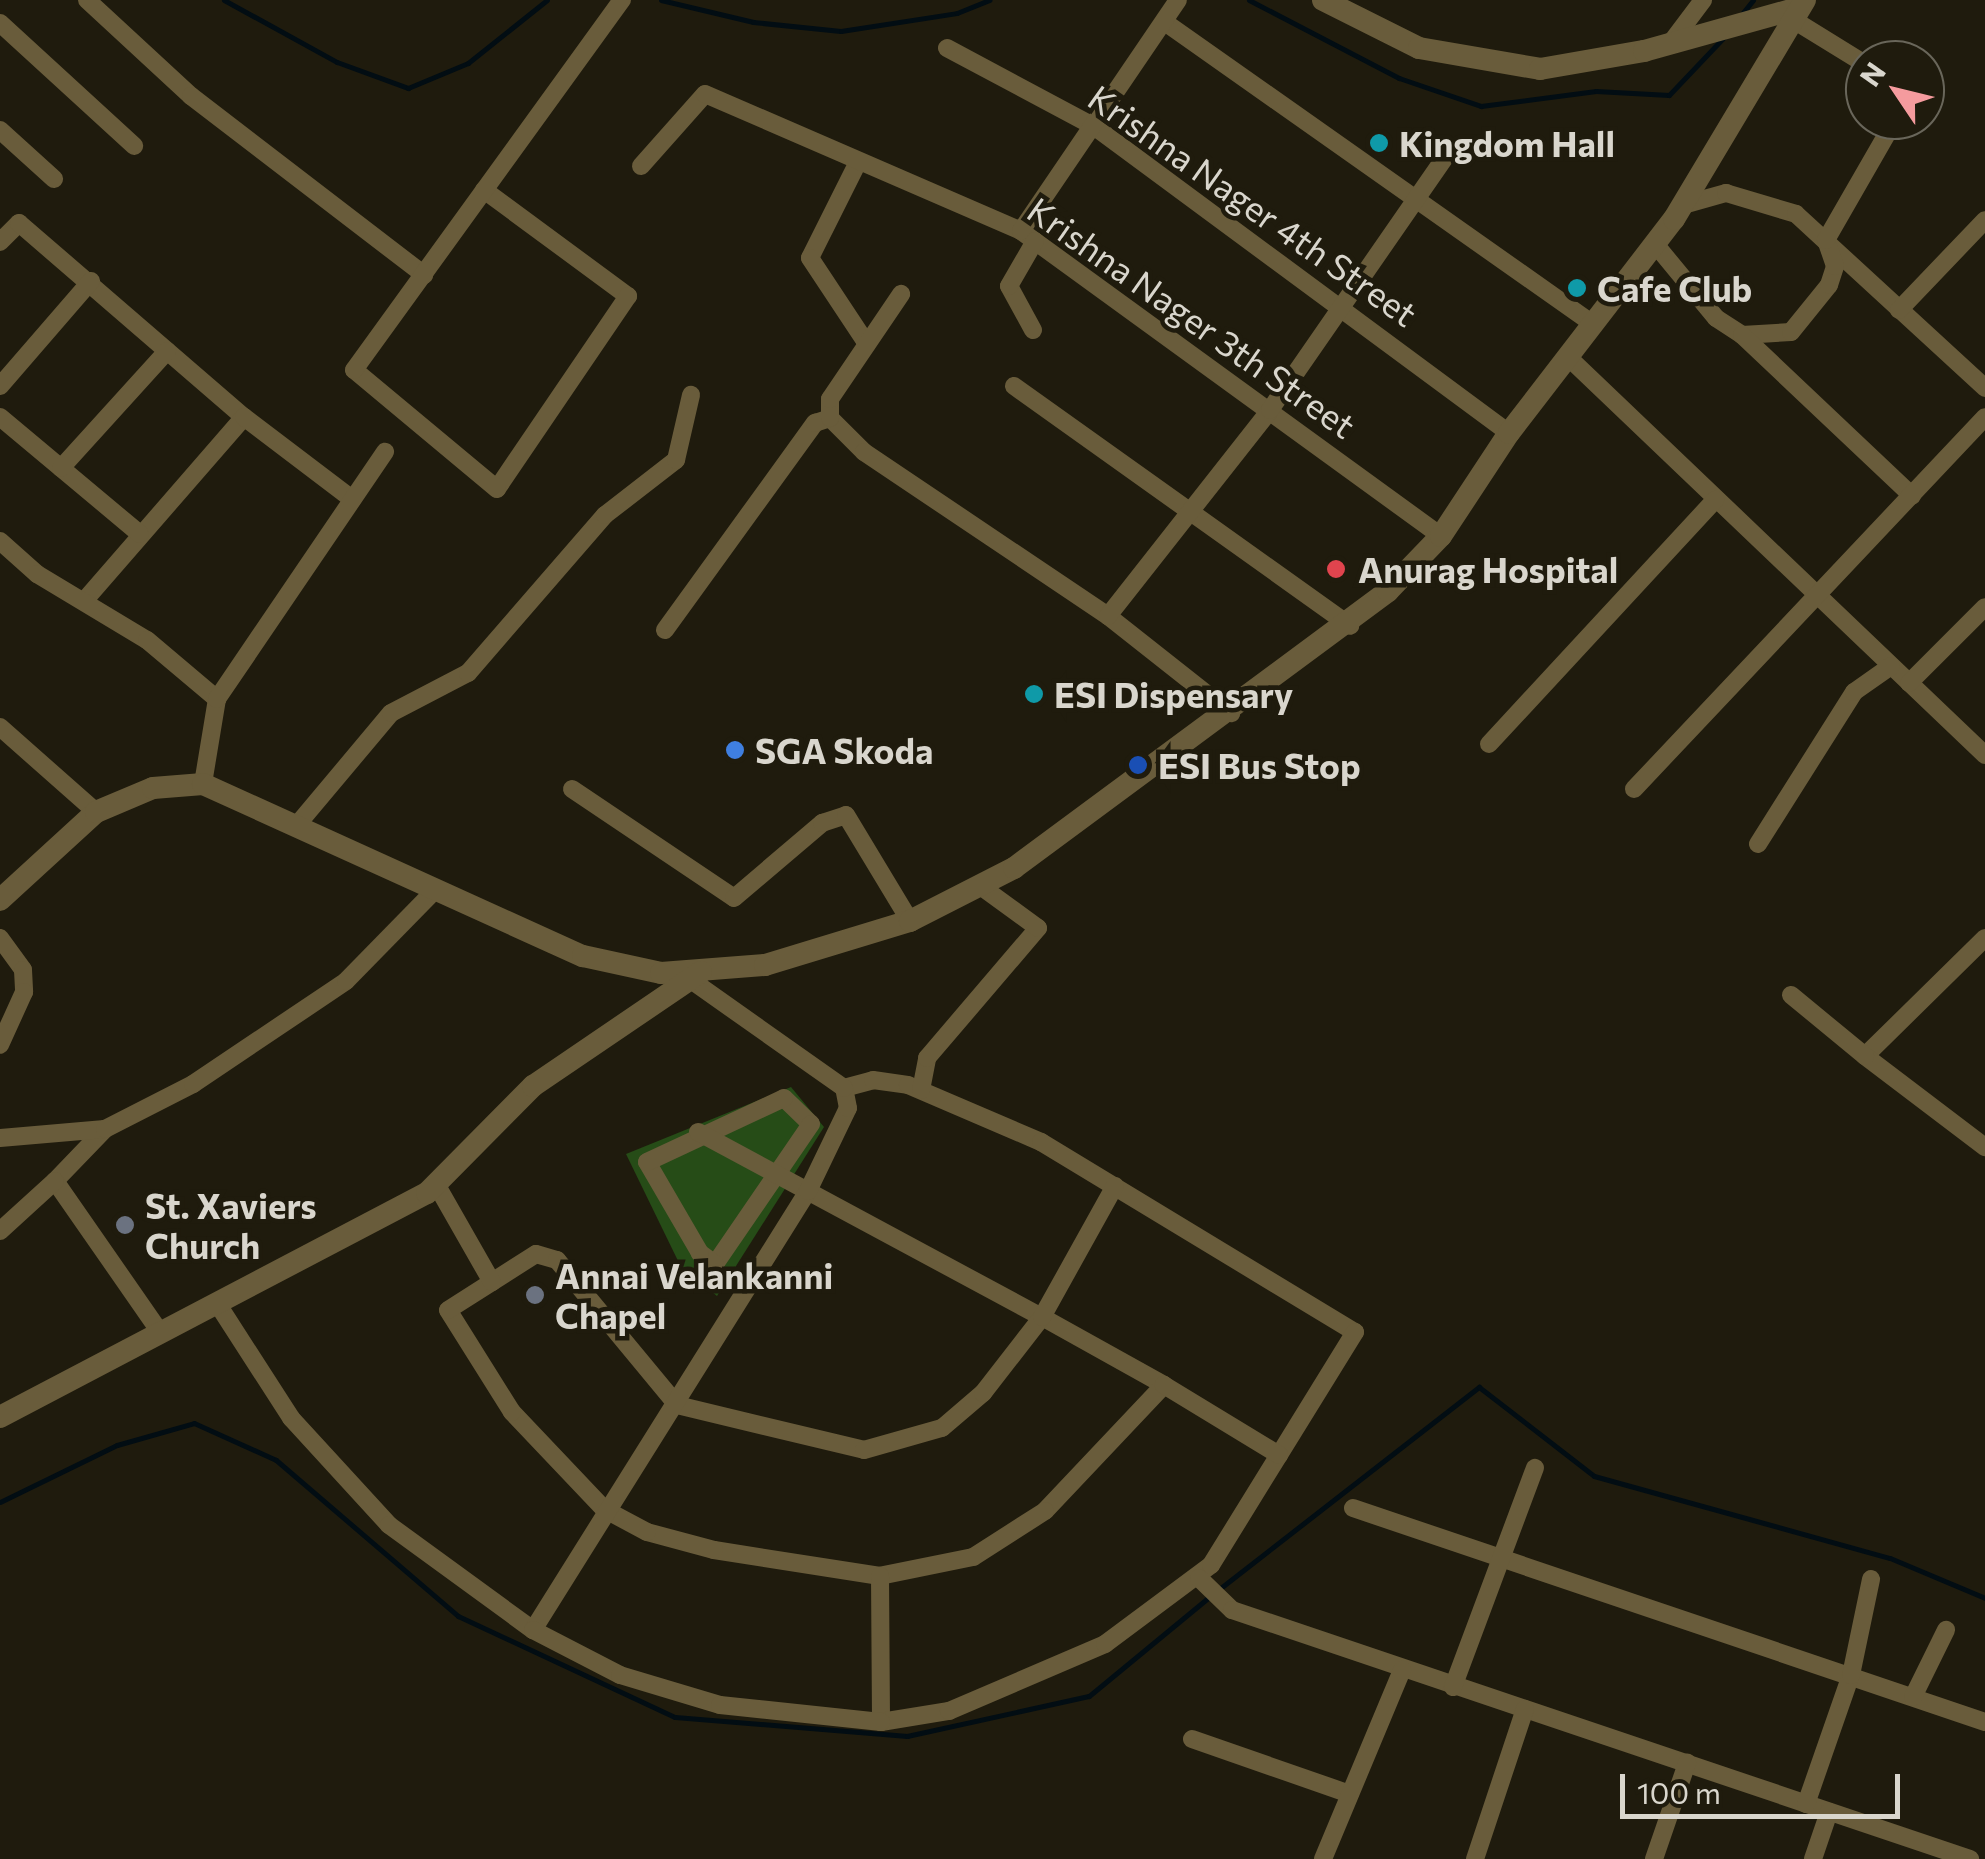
<!DOCTYPE html>
<style>
body{margin:0}
#map{position:relative;width:1985px;height:1859px;overflow:hidden;background:#1f1b0d;font-family:Commissioner,sans-serif}
div>[style]{position:absolute}
.green>*{inset:0;background:#264c17}
.stream>*{height:5px;margin:-2.5px;padding:0 2.5px;transform-origin:2.5px;border-radius:2.5px;background:#020d13}
.minor>*{height:18px;margin:-9px;padding:0 9px;transform-origin:9px;border-radius:9px;background:#695c3b}
.tertiary>*{height:22px;margin:-11px;padding:0 11px;transform-origin:11px;border-radius:11px;background:#695c3b}
.dots>*{width:28px;height:28px;translate:-50% -50%;box-sizing:border-box;border:5px solid #1f1b0d;border-radius:50%}
span{translate:-50% -50%;white-space:nowrap;text-align:center;line-height:1.15;-webkit-text-stroke:9px #1f1b0d;paint-order:stroke}
.poi-label{font-size:35px;color:#d9d6cd;font-weight:700}
.left{translate:0 -50%;text-align:left}
.street-label{font-size:35px;color:#d9d6cd}
.north{position:absolute;left:1845px;top:40px;width:100px;height:100px;box-sizing:border-box;background:#1f1b0d;border:2px solid #69665a;border-radius:50%;rotate:305deg;font-size:28px;font-weight:700;line-height:40px;text-align:center;color:#d9d6cd}
.north::after{content:'';display:block;margin:auto;width:35px;height:45px;background:#f59b9e;clip-path:polygon(50% 0,100% 100%,50% 72%,0 100%)}
.scale{position:absolute;left:1620px;top:1774px;width:280px;height:45px;box-sizing:border-box;border:5px solid #d9d6cd;border-top:0;padding-left:12px;font-size:30px;line-height:35px;white-space:nowrap;color:#d9d6cd;-webkit-text-stroke:8px #1f1b0d;paint-order:stroke}
</style>
<div id="map">
<div class="green">
<div style="clip-path:polygon(791px 1087px,824px 1127px,717px 1296px,681px 1267px,626px 1154px)"></div>
</div>
<div class="stream">
<div style="left:224px;top:0;width:129px;rotate:28.8deg"></div>
<div style="left:337px;top:62px;width:76px;rotate:20.1deg"></div>
<div style="left:408px;top:88px;width:65px;rotate:-22.6deg"></div>
<div style="left:468px;top:63px;width:101px;rotate:-38.6deg"></div>
<div style="left:661px;top:0;width:95px;rotate:13.4deg"></div>
<div style="left:753px;top:22px;width:88px;rotate:5.8deg"></div>
<div style="left:841px;top:31px;width:117px;rotate:-8.8deg"></div>
<div style="left:957px;top:13px;width:35px;rotate:-22deg"></div>
<div style="left:1249px;top:0;width:169px;rotate:27.5deg"></div>
<div style="left:1399px;top:78px;width:87px;rotate:18.9deg"></div>
<div style="left:1481px;top:106px;width:116px;rotate:-7.4deg"></div>
<div style="left:1596px;top:91px;width:73px;rotate:3.1deg"></div>
<div style="left:1669px;top:95px;width:81px;rotate:-46.5deg"></div>
<div style="left:1741px;top:15px;width:19px;rotate:-51deg"></div>
<div style="left:0;top:1502px;width:130px;rotate:-26deg"></div>
<div style="left:117px;top:1445px;width:80px;rotate:-15.9deg"></div>
<div style="left:194px;top:1423px;width:90px;rotate:24.3deg"></div>
<div style="left:276px;top:1460px;width:240px;rotate:40.6deg"></div>
<div style="left:458px;top:1616px;width:239px;rotate:25deg"></div>
<div style="left:675px;top:1717px;width:233px;rotate:4.7deg"></div>
<div style="left:907px;top:1736px;width:186px;rotate:-12.4deg"></div>
<div style="left:1089px;top:1696px;width:156px;rotate:-39.5deg"></div>
<div style="left:1218px;top:1590px;width:331px;rotate:-37.9deg"></div>
<div style="left:1479px;top:1387px;width:145px;rotate:37.7deg"></div>
<div style="left:1594px;top:1476px;width:307px;rotate:15.5deg"></div>
<div style="left:1890px;top:1558px;width:103px;rotate:22.8deg"></div>
</div>
<div class="minor">
<div style="left:87px;top:0;width:142px;rotate:42.7deg"></div>
<div style="left:191px;top:96px;width:294px;rotate:37.5deg"></div>
<div style="left:1792px;top:19px;width:86px;rotate:31.7deg"></div>
<div style="left:0;top:23px;width:182px;rotate:42.5deg"></div>
<div style="left:1166px;top:23px;width:522px;rotate:35.18deg"></div>
<div style="left:1670px;top:44px;width:55px;rotate:-53.1deg"></div>
<div style="left:947px;top:48px;width:168px;rotate:28.1deg"></div>
<div style="left:1095px;top:127px;width:515px;rotate:36.47deg"></div>
<div style="left:0;top:130px;width:73px;rotate:42.2deg"></div>
<div style="left:858px;top:162px;width:107px;rotate:116.6deg"></div>
<div style="left:810px;top:258px;width:103px;rotate:56.5deg"></div>
<div style="left:641px;top:166px;width:96px;rotate:-48.4deg"></div>
<div style="left:705px;top:94px;width:344px;rotate:23.4deg"></div>
<div style="left:1021px;top:231px;width:519px;rotate:35.99deg"></div>
<div style="left:484px;top:190px;width:179px;rotate:36.4deg"></div>
<div style="left:628px;top:296px;width:233px;rotate:124.2deg"></div>
<div style="left:497px;top:489px;width:186px;rotate:-140.2deg"></div>
<div style="left:354px;top:370px;width:457px;rotate:-54.1deg"></div>
<div style="left:1683px;top:205px;width:45px;rotate:-15.6deg"></div>
<div style="left:1726px;top:193px;width:73px;rotate:16.7deg"></div>
<div style="left:1796px;top:214px;width:257px;rotate:42.6deg"></div>
<div style="left:1021px;top:231px;width:279px;rotate:-55.8deg"></div>
<div style="left:0;top:242px;width:27px;rotate:-45deg"></div>
<div style="left:19px;top:223px;width:297px;rotate:40.8deg"></div>
<div style="left:244px;top:417px;width:242px;rotate:131deg"></div>
<div style="left:1655px;top:244px;width:96px;rotate:50.5deg"></div>
<div style="left:1716px;top:318px;width:31px;rotate:33deg"></div>
<div style="left:1742px;top:335px;width:49px;rotate:-3.5deg"></div>
<div style="left:1791px;top:332px;width:60px;rotate:-51deg"></div>
<div style="left:1829px;top:285px;width:20px;rotate:-72deg"></div>
<div style="left:1835px;top:266px;width:28px;rotate:-109deg"></div>
<div style="left:1826px;top:240px;width:138px;rotate:-60.1deg"></div>
<div style="left:1899px;top:310px;width:124px;rotate:-46.3deg"></div>
<div style="left:1033px;top:330px;width:50px;rotate:-118.6deg"></div>
<div style="left:1009px;top:286px;width:52px;rotate:-60deg"></div>
<div style="left:1742px;top:335px;width:234px;rotate:43.4deg"></div>
<div style="left:1567px;top:356px;width:578px;rotate:43.67deg"></div>
<div style="left:0;top:386px;width:139px;rotate:-49.1deg"></div>
<div style="left:1014px;top:386px;width:413px;rotate:35.5deg"></div>
<div style="left:0;top:417px;width:182px;rotate:39.9deg"></div>
<div style="left:244px;top:417px;width:136px;rotate:37.2deg"></div>
<div style="left:830px;top:418px;width:48px;rotate:45deg"></div>
<div style="left:864px;top:452px;width:294px;rotate:33.9deg"></div>
<div style="left:1108px;top:616px;width:157px;rotate:38.3deg"></div>
<div style="left:61px;top:468px;width:158px;rotate:-47.8deg"></div>
<div style="left:0;top:541px;width:50px;rotate:41.7deg"></div>
<div style="left:37px;top:574px;width:128px;rotate:31deg"></div>
<div style="left:147px;top:640px;width:92px;rotate:40.1deg"></div>
<div style="left:217px;top:699px;width:86px;rotate:99.4deg"></div>
<div style="left:1108px;top:616px;width:262px;rotate:-51.8deg"></div>
<div style="left:1270px;top:410px;width:311px;rotate:-55.3deg"></div>
<div style="left:665px;top:630px;width:256px;rotate:-54.1deg"></div>
<div style="left:815px;top:423px;width:16px;rotate:-18deg"></div>
<div style="left:830px;top:418px;width:19px;rotate:-90deg"></div>
<div style="left:830px;top:399px;width:127px;rotate:-55.9deg"></div>
<div style="left:1909px;top:683px;width:107px;rotate:-45deg"></div>
<div style="left:217px;top:699px;width:299px;rotate:-55.8deg"></div>
<div style="left:0;top:727px;width:128px;rotate:41.5deg"></div>
<div style="left:1489px;top:744px;width:333px;rotate:-47.2deg"></div>
<div style="left:572px;top:789px;width:195px;rotate:33.9deg"></div>
<div style="left:734px;top:898px;width:116px;rotate:-40.4deg"></div>
<div style="left:822px;top:823px;width:25px;rotate:-18deg"></div>
<div style="left:846px;top:815px;width:124px;rotate:58.9deg"></div>
<div style="left:1634px;top:789px;width:511px;rotate:-46.66deg"></div>
<div style="left:297px;top:825px;width:146px;rotate:-50deg"></div>
<div style="left:391px;top:713px;width:87px;rotate:-27.5deg"></div>
<div style="left:468px;top:673px;width:209px;rotate:-49.1deg"></div>
<div style="left:605px;top:515px;width:90px;rotate:-37.8deg"></div>
<div style="left:676px;top:460px;width:67px;rotate:-77deg"></div>
<div style="left:1758px;top:844px;width:180px;rotate:-57.7deg"></div>
<div style="left:1854px;top:692px;width:45px;rotate:-35.1deg"></div>
<div style="left:0;top:938px;width:39px;rotate:54deg"></div>
<div style="left:23px;top:970px;width:22px;rotate:87deg"></div>
<div style="left:24px;top:992px;width:58px;rotate:114.4deg"></div>
<div style="left:1985px;top:938px;width:168px;rotate:135.5deg"></div>
<div style="left:1865px;top:1056px;width:151px;rotate:37.2deg"></div>
<div style="left:1791px;top:995px;width:96px;rotate:39.5deg"></div>
<div style="left:844px;top:1088px;width:30px;rotate:-15deg"></div>
<div style="left:873px;top:1080px;width:35px;rotate:8deg"></div>
<div style="left:908px;top:1085px;width:145px;rotate:23.2deg"></div>
<div style="left:1041px;top:1142px;width:367px;rotate:31.2deg"></div>
<div style="left:1355px;top:1332px;width:145px;rotate:121.7deg"></div>
<div style="left:921px;top:1090px;width:33px;rotate:-79deg"></div>
<div style="left:927px;top:1058px;width:171px;rotate:-49.5deg"></div>
<div style="left:1038px;top:928px;width:73px;rotate:-143.9deg"></div>
<div style="left:784px;top:1098px;width:37px;rotate:44deg"></div>
<div style="left:811px;top:1124px;width:170px;rotate:124.4deg"></div>
<div style="left:715px;top:1264px;width:19px;rotate:-144deg"></div>
<div style="left:700px;top:1253px;width:105px;rotate:-120.2deg"></div>
<div style="left:647px;top:1162px;width:151px;rotate:-25deg"></div>
<div style="left:105px;top:1129px;width:72px;rotate:133.9deg"></div>
<div style="left:55px;top:1181px;width:180px;rotate:55.2deg"></div>
<div style="left:698px;top:1132px;width:391px;rotate:28.3deg"></div>
<div style="left:1042px;top:1317px;width:140px;rotate:29.1deg"></div>
<div style="left:1164px;top:1385px;width:173px;rotate:133.4deg"></div>
<div style="left:1045px;top:1511px;width:85px;rotate:147.4deg"></div>
<div style="left:973px;top:1557px;width:95px;rotate:168.5deg"></div>
<div style="left:880px;top:1576px;width:168px;rotate:-171.1deg"></div>
<div style="left:714px;top:1550px;width:69px;rotate:-165deg"></div>
<div style="left:647px;top:1532px;width:49px;rotate:-151.9deg"></div>
<div style="left:604px;top:1509px;width:134px;rotate:-133.5deg"></div>
<div style="left:512px;top:1412px;width:120px;rotate:-122.1deg"></div>
<div style="left:448px;top:1310px;width:104px;rotate:-32.5deg"></div>
<div style="left:536px;top:1254px;width:22px;rotate:16deg"></div>
<div style="left:557px;top:1260px;width:188px;rotate:50.4deg"></div>
<div style="left:677px;top:1405px;width:192px;rotate:13.5deg"></div>
<div style="left:864px;top:1450px;width:81px;rotate:-15.8deg"></div>
<div style="left:942px;top:1428px;width:54px;rotate:-40.5deg"></div>
<div style="left:983px;top:1393px;width:96px;rotate:-52.2deg"></div>
<div style="left:1042px;top:1317px;width:150px;rotate:-60.9deg"></div>
<div style="left:0;top:1138px;width:105px;rotate:-4.9deg"></div>
<div style="left:105px;top:1129px;width:99px;rotate:-27.1deg"></div>
<div style="left:193px;top:1084px;width:184px;rotate:-33.9deg"></div>
<div style="left:346px;top:981px;width:127px;rotate:-45.6deg"></div>
<div style="left:436px;top:1184px;width:113px;rotate:60.3deg"></div>
<div style="left:0;top:1231px;width:74px;rotate:-42.3deg"></div>
<div style="left:217px;top:1303px;width:137px;rotate:57.2deg"></div>
<div style="left:291px;top:1418px;width:145px;rotate:47.5deg"></div>
<div style="left:389px;top:1525px;width:178px;rotate:36.1deg"></div>
<div style="left:533px;top:1630px;width:518px;rotate:-57.94deg"></div>
<div style="left:808px;top:1191px;width:92px;rotate:-64.3deg"></div>
<div style="left:848px;top:1108px;width:20px;rotate:-101deg"></div>
<div style="left:844px;top:1088px;width:187px;rotate:-144.8deg"></div>
<div style="left:1353px;top:1508px;width:667px;rotate:18.71deg"></div>
<div style="left:880px;top:1576px;width:146px;rotate:89.6deg"></div>
<div style="left:881px;top:1722px;width:69px;rotate:-9.2deg"></div>
<div style="left:949px;top:1711px;width:170px;rotate:-23.2deg"></div>
<div style="left:1105px;top:1644px;width:132px;rotate:-36.7deg"></div>
<div style="left:1211px;top:1565px;width:129px;rotate:-58.3deg"></div>
<div style="left:1279px;top:1455px;width:135px;rotate:-148.7deg"></div>
<div style="left:1199px;top:1578px;width:46px;rotate:44.1deg"></div>
<div style="left:1232px;top:1610px;width:779px;rotate:18.64deg"></div>
<div style="left:533px;top:1630px;width:98px;rotate:27.3deg"></div>
<div style="left:620px;top:1675px;width:104px;rotate:16.7deg"></div>
<div style="left:720px;top:1705px;width:162px;rotate:6deg"></div>
<div style="left:1453px;top:1687px;width:234px;rotate:-69.5deg"></div>
<div style="left:1913px;top:1697px;width:75px;rotate:-63.8deg"></div>
<div style="left:1192px;top:1739px;width:167px;rotate:19.2deg"></div>
<div style="left:1806px;top:1804px;width:137px;rotate:-70.8deg"></div>
<div style="left:1851px;top:1675px;width:98px;rotate:-78.2deg"></div>
<div style="left:1323px;top:1859px;width:205px;rotate:-67.3deg"></div>
<div style="left:1475px;top:1859px;width:158px;rotate:-71.6deg"></div>
<div style="left:1654px;top:1859px;width:102px;rotate:-71deg"></div>
<div style="left:1813px;top:1859px;width:50px;rotate:-71.2deg"></div>
</div>
<div class="tertiary">
<div style="left:1323px;top:0;width:107px;rotate:26.6deg"></div>
<div style="left:1419px;top:48px;width:123px;rotate:9.8deg"></div>
<div style="left:1540px;top:69px;width:106px;rotate:-9.8deg"></div>
<div style="left:1644px;top:51px;width:160px;rotate:-15.6deg"></div>
<div style="left:0;top:900px;width:130px;rotate:-42.5deg"></div>
<div style="left:96px;top:812px;width:62px;rotate:-22.8deg"></div>
<div style="left:153px;top:788px;width:50px;rotate:-4.6deg"></div>
<div style="left:203px;top:784px;width:417px;rotate:24.4deg"></div>
<div style="left:583px;top:956px;width:80px;rotate:12.3deg"></div>
<div style="left:661px;top:973px;width:104px;rotate:-4.4deg"></div>
<div style="left:765px;top:965px;width:152px;rotate:-16.9deg"></div>
<div style="left:910px;top:921px;width:117px;rotate:-27deg"></div>
<div style="left:1014px;top:868px;width:465px;rotate:-36.5deg"></div>
<div style="left:1388px;top:591px;width:76px;rotate:-46.1deg"></div>
<div style="left:1441px;top:536px;width:123px;rotate:-56.6deg"></div>
<div style="left:1509px;top:433px;width:270px;rotate:-52.4deg"></div>
<div style="left:1674px;top:219px;width:255px;rotate:-59.1deg"></div>
<div style="left:0;top:1417px;width:482px;rotate:-27.7deg"></div>
<div style="left:427px;top:1193px;width:151px;rotate:-45.3deg"></div>
<div style="left:533px;top:1086px;width:203px;rotate:-34.2deg"></div>
</div>
<div class="dots">
<div style="left:1379px;top:143px;background:#0f9aa8"></div>
<div style="left:1577px;top:288px;background:#0f9aa8"></div>
<div style="left:1336px;top:569px;background:#e0444e"></div>
<div style="left:1034px;top:694px;background:#0f9aa8"></div>
<div style="left:735px;top:750px;background:#3f7fe0"></div>
<div style="left:1138px;top:765px;background:#1a4fb4"></div>
<div style="left:125px;top:1225px;background:#6b7280"></div>
<div style="left:535px;top:1295px;background:#6b7280"></div>
</div>
<div class="poi-label">
<span class="left" style="left:1399px;top:143px">Kingdom Hall</span>
<span class="left" style="left:1597px;top:288px">Cafe Club</span>
<span class="left" style="left:1358px;top:569px">Anurag Hospital</span>
<span class="left" style="left:1054px;top:694px">ESI Dispensary</span>
<span class="left" style="left:755px;top:750px">SGA Skoda</span>
<span class="left" style="left:1158px;top:765px">ESI Bus Stop</span>
<span class="left" style="left:145px;top:1225px">St. Xaviers<br>Church</span>
<span class="left" style="left:555px;top:1295px">Annai Velankanni<br>Chapel</span>
</div>
<div class="street-label">
<span style="left:1253px;top:205px;rotate:35deg">Krishna Nager 4th Street</span>
<span style="left:1192px;top:317px;rotate:35deg">Krishna Nager 3th Street</span>
</div>
<div class="north">N</div>
<div class="scale">100 m</div>
</div>
